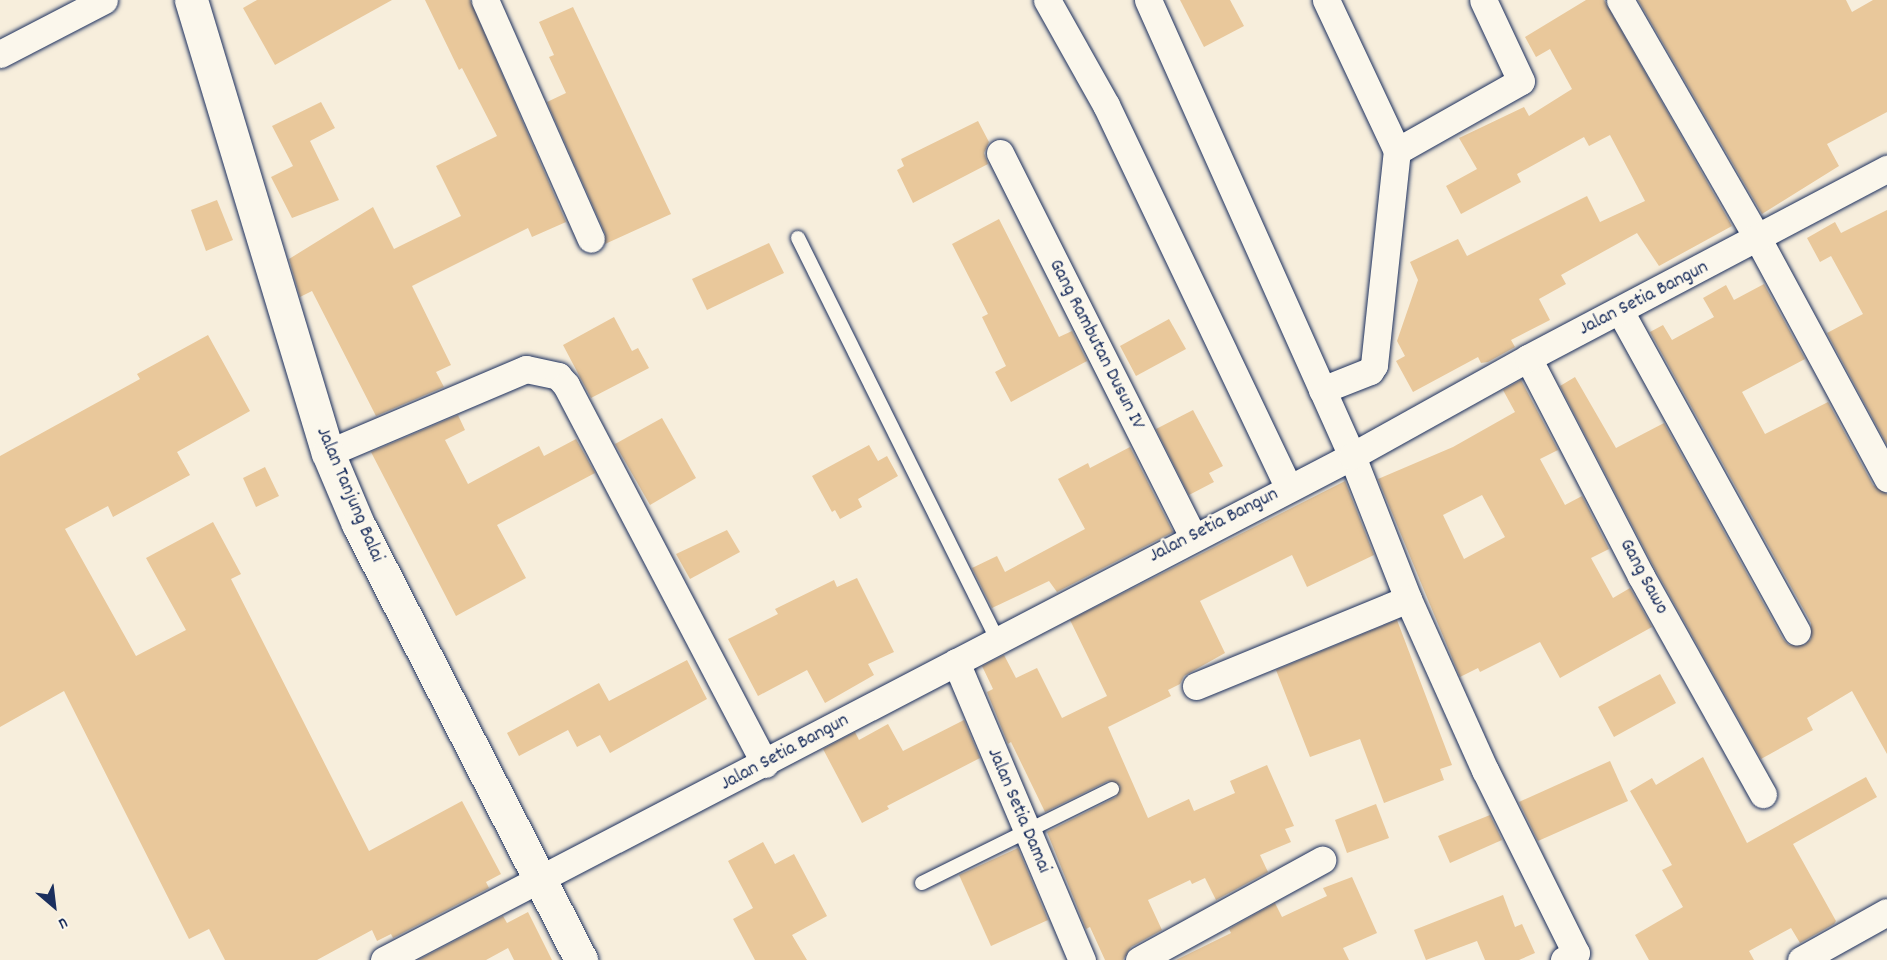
<!DOCTYPE html>
<style>
body{margin:0}
#map{position:relative;width:1887px;height:960px;overflow:hidden;background:#f7eedc;font-family:Dekko,sans-serif}
div>[style]{position:absolute}
.building>*{inset:0;background:#e9c89b}
.roads{filter:drop-shadow(0 0 2px #1b2f5e) drop-shadow(0 0 2px #1b2f5e)}
.service>*{height:14px;margin:-7px;padding:0 7px;transform-origin:7px;border-radius:7px;background:#fbf7ec}
.minor>*{height:27px;margin:-13.5px;padding:0 13.5px;transform-origin:13.5px;border-radius:13.5px;background:#fbf7ec}
.tertiary>*{height:33px;margin:-16.5px;padding:0 16.5px;transform-origin:16.5px;border-radius:16.5px;background:#fbf7ec}
span{translate:-50% -50%;white-space:nowrap;text-align:center;line-height:1.15;-webkit-text-stroke:4.5px #fbf7ec;paint-order:stroke}
.street-label{font-size:20px;color:#1b2f5e}
.north{position:absolute;left:24px;top:876px;width:60px;height:60px;-webkit-text-stroke:4px #fbf7ec;paint-order:stroke;rotate:152deg;font-size:16px;font-weight:700;line-height:24px;text-align:center;color:#1b2f5e}
.north::after{content:'';display:block;margin:auto;width:21px;height:27px;background:#1b2f5e;clip-path:polygon(50% 0,100% 100%,50% 72%,0 100%)}
</style>
<div id="map">
<div class="building">
<div style="clip-path:polygon(257px 0,392px 0,275px 65px,243px 8px)"></div>
<div style="clip-path:polygon(425px 0,470px 0,566px 222px,532px 237px,528px 228px,412px 286px,451px 365px,436px 372px,444px 387px,376px 416px,312px 291px,300px 297px,289px 259px,373px 207px,394px 249px,461px 216px,436px 166px,497px 136px,462px 68px,459px 70px)"></div>
<div style="clip-path:polygon(1180px 0,1230px 0,1244px 26px,1204px 47px)"></div>
<div style="clip-path:polygon(1586px 0,1604px 0,1732px 226px,1659px 266px,1637px 233px,1561px 275px,1566px 284px,1539px 299px,1550px 320px,1511px 340px,1515px 347px,1488px 362px,1481px 363px,1478px 357px,1413px 392px,1396px 361px,1405px 356px,1397px 341px,1418px 280px,1410px 262px,1458px 239px,1467px 256px,1587px 196px,1600px 222px,1645px 201px,1610px 135px,1589px 146px,1584px 137px,1517px 174px,1521px 182px,1461px 214px,1446px 186px,1477px 169px,1459px 138px,1524px 107px,1529px 116px,1572px 89px,1550px 49px,1536px 57px,1525px 37px)"></div>
<div style="clip-path:polygon(1638px 0,1846px 0,1852px 12px,1873px 0,1887px 0,1887px 112px,1827px 144px,1839px 166px,1762px 214px)"></div>
<div style="clip-path:polygon(573px 7px,671px 214px,605px 244px,605px 233px,547px 102px,566px 93px,549px 57px,554px 55px,539px 22px)"></div>
<div style="clip-path:polygon(321px 102px,335px 128px,310px 141px,339px 200px,292px 218px,271px 177px,293px 166px,272px 126px)"></div>
<div style="clip-path:polygon(978px 121px,989px 142px,984px 153px,988px 164px,913px 203px,897px 170px,904px 166px,901px 159px)"></div>
<div style="clip-path:polygon(217px 200px,233px 240px,206px 251px,191px 210px)"></div>
<div style="clip-path:polygon(1887px 210px,1887px 445px,1827px 333px,1863px 314px,1831px 256px,1820px 262px,1807px 238px,1835px 222px,1841px 233px)"></div>
<div style="clip-path:polygon(999px 219px,1059px 337px,1072px 331px,1087px 361px,1011px 402px,995px 372px,1006px 366px,982px 317px,988px 314px,952px 244px)"></div>
<div style="clip-path:polygon(769px 243px,784px 273px,707px 310px,692px 279px)"></div>
<div style="clip-path:polygon(1764px 284px,1805px 359px,1742px 392px,1765px 434px,1828px 402px,1873px 485px,1887px 494px,1887px 754px,1852px 691px,1807px 718px,1813px 730px,1761px 759px,1655px 569px,1560px 386px,1575px 377px,1616px 448px,1664px 423px,1783px 639px,1789px 645px,1804px 645px,1811px 639px,1811px 623px,1650px 332px,1663px 325px,1672px 340px,1714px 317px,1703px 298px,1726px 285px,1734px 300px)"></div>
<div style="clip-path:polygon(614px 317px,632px 351px,638px 348px,649px 368px,591px 398px,563px 345px)"></div>
<div style="clip-path:polygon(1169px 319px,1186px 349px,1136px 376px,1120px 346px)"></div>
<div style="clip-path:polygon(208px 335px,250px 411px,177px 452px,190px 475px,113px 517px,108px 506px,65px 529px,136px 656px,186px 630px,146px 558px,213px 522px,241px 574px,231px 579px,369px 851px,462px 801px,501px 874px,486px 882px,489px 888px,393px 938px,391px 934px,377px 941px,372px 930px,317px 960px,225px 960px,209px 929px,189px 939px,64px 691px,0 727px,0 456px,140px 379px,137px 374px)"></div>
<div style="clip-path:polygon(evenodd,1521px 380px,1558px 450px,1540px 459px,1565px 505px,1582px 496px,1609px 549px,1591px 558px,1613px 598px,1630px 588px,1652px 627px,1560px 678px,1540px 642px,1480px 672px,1478px 668px,1460px 677px,1378px 479px,1453px 447px,1515px 412px,1503px 390px,1521px 380px,1482px 495px,1505px 537px,1464px 559px,1443px 515px,1482px 495px)"></div>
<div style="clip-path:polygon(1193px 410px,1223px 466px,1209px 473px,1214px 482px,1189px 495px,1156px 429px)"></div>
<div style="clip-path:polygon(458px 415px,465px 430px,445px 440px,468px 484px,539px 446px,544px 456px,576px 439px,595px 473px,497px 525px,526px 578px,456px 616px,371px 452px)"></div>
<div style="clip-path:polygon(662px 418px,696px 478px,650px 505px,615px 444px)"></div>
<div style="clip-path:polygon(869px 445px,878px 461px,887px 456px,898px 476px,858px 499px,862px 507px,840px 519px,835px 510px,832px 512px,812px 476px)"></div>
<div style="clip-path:polygon(1130px 447px,1173px 532px,1057px 592px,1049px 581px,992px 608px,972px 568px,997px 556px,1005px 572px,1085px 529px,1058px 479px,1088px 463px,1090px 468px)"></div>
<div style="clip-path:polygon(265px 467px,279px 496px,256px 507px,243px 478px)"></div>
<div style="clip-path:polygon(1345px 481px,1374px 555px,1307px 587px,1292px 555px,1200px 601px,1225px 653px,1184px 676px,1180px 684px,1168px 690px,1171px 696px,1108px 727px,1148px 818px,1189px 799px,1194px 811px,1235px 793px,1230px 781px,1267px 765px,1294px 826px,1285px 829px,1291px 842px,1260px 855px,1268px 872px,1216px 900px,1205px 878px,1192px 884px,1190px 880px,1148px 900px,1162px 930px,1131px 947px,1123px 960px,1105px 960px,1090px 927px,1086px 929px,1047px 832px,1116px 797px,1120px 786px,1108px 781px,1045px 812px,1011px 742px,1008px 744px,987px 692px,993px 689px,982px 666px,1004px 655px,1016px 678px,1037px 668px,1062px 718px,1107px 696px,1070px 620px)"></div>
<div style="clip-path:polygon(727px 530px,740px 552px,690px 579px,676px 554px)"></div>
<div style="clip-path:polygon(857px 578px,894px 652px,868px 664px,874px 675px,825px 703px,807px 670px,758px 696px,728px 639px,778px 614px,775px 609px,834px 580px,837px 587px)"></div>
<div style="clip-path:polygon(1397px 620px,1452px 765px,1440px 769px,1444px 780px,1384px 803px,1360px 739px,1310px 757px,1276px 670px)"></div>
<div style="clip-path:polygon(687px 660px,707px 699px,610px 753px,600px 735px,577px 747px,568px 730px,519px 756px,507px 733px,599px 683px,609px 701px)"></div>
<div style="clip-path:polygon(1660px 674px,1676px 703px,1614px 737px,1598px 707px)"></div>
<div style="clip-path:polygon(964px 720px,980px 758px,887px 806px,889px 809px,862px 823px,823px 749px,855px 732px,859px 740px,888px 724px,903px 751px)"></div>
<div style="clip-path:polygon(1703px 757px,1747px 843px,1866px 777px,1877px 797px,1793px 844px,1836px 921px,1834px 924px,1800px 943px,1791px 928px,1749px 951px,1754px 960px,1649px 960px,1635px 935px,1683px 907px,1662px 870px,1672px 865px,1630px 791px,1652px 778px,1656px 785px)"></div>
<div style="clip-path:polygon(1610px 761px,1628px 801px,1538px 841px,1519px 802px)"></div>
<div style="clip-path:polygon(1376px 804px,1389px 838px,1347px 853px,1335px 820px)"></div>
<div style="clip-path:polygon(1490px 815px,1502px 840px,1450px 863px,1438px 836px)"></div>
<div style="clip-path:polygon(763px 842px,775px 864px,794px 854px,827px 916px,792px 935px,807px 960px,755px 960px,733px 919px,753px 908px,728px 861px)"></div>
<div style="clip-path:polygon(1018px 848px,1048px 920px,991px 946px,959px 875px)"></div>
<div style="clip-path:polygon(1352px 877px,1377px 933px,1343px 948px,1349px 960px,1176px 960px,1231px 933px,1229px 929px,1275px 903px,1282px 917px,1327px 896px,1323px 888px)"></div>
<div style="clip-path:polygon(1503px 895px,1515px 927px,1522px 924px,1535px 953px,1519px 960px,1485px 960px,1477px 941px,1426px 960px,1414px 930px)"></div>
<div style="clip-path:polygon(528px 912px,552px 960px,514px 960px,508px 948px,486px 960px,418px 960px,503px 916px,507px 923px)"></div>
</div>
<div class="roads">
<div class="service">
<div style="left:798px;top:238px;width:448px;rotate:63.6deg"></div>
<div style="left:922px;top:883px;width:212px;rotate:-26.3deg"></div>
</div>
<div class="minor">
<div style="left:485px;top:0;width:261px;rotate:66.1deg"></div>
<div style="left:1047px;top:0;width:120px;rotate:60.7deg"></div>
<div style="left:1106px;top:105px;width:424px;rotate:64.5deg"></div>
<div style="left:1148px;top:0;width:500px;rotate:65.9deg"></div>
<div style="left:1352px;top:456px;width:154px;rotate:68.6deg"></div>
<div style="left:1408px;top:599px;width:188px;rotate:65.8deg"></div>
<div style="left:1485px;top:770px;width:204px;rotate:63.6deg"></div>
<div style="left:1576px;top:953px;width:14px;rotate:150deg"></div>
<div style="left:1326px;top:0;width:167px;rotate:64.8deg"></div>
<div style="left:1620px;top:0;width:276px;rotate:60deg"></div>
<div style="left:1758px;top:239px;width:272px;rotate:61.6deg"></div>
<div style="left:0;top:54px;width:117px;rotate:-27.4deg"></div>
<div style="left:1000px;top:153px;width:430px;rotate:63.3deg"></div>
<div style="left:1620px;top:311px;width:366px;rotate:61.1deg"></div>
<div style="left:1528px;top:358px;width:246px;rotate:62.6deg"></div>
<div style="left:1641px;top:576px;width:250px;rotate:60.8deg"></div>
<div style="left:1322px;top:390px;width:52px;rotate:-21.6deg"></div>
<div style="left:1370px;top:371px;width:7px;rotate:-56deg"></div>
<div style="left:1374px;top:365px;width:215px;rotate:-83.9deg"></div>
<div style="left:1397px;top:151px;width:142px;rotate:-29.4deg"></div>
<div style="left:1521px;top:81px;width:89px;rotate:-115.1deg"></div>
<div style="left:328px;top:453px;width:215px;rotate:-23deg"></div>
<div style="left:526px;top:369px;width:33px;rotate:12deg"></div>
<div style="left:558px;top:376px;width:12px;rotate:48deg"></div>
<div style="left:566px;top:385px;width:428px;rotate:62.3deg"></div>
<div style="left:956px;top:662px;width:324px;rotate:67.1deg"></div>
<div style="left:1196px;top:686px;width:229px;rotate:-22.3deg"></div>
<div style="left:384px;top:960px;width:1091px;rotate:-27.5deg"></div>
<div style="left:1352px;top:456px;width:201px;rotate:-29.1deg"></div>
<div style="left:1528px;top:358px;width:406px;rotate:-27.8deg"></div>
<div style="left:1139px;top:960px;width:209px;rotate:-28.7deg"></div>
<div style="left:1801px;top:960px;width:98px;rotate:-29.2deg"></div>
</div>
<div class="tertiary">
<div style="left:191px;top:0;width:473px;rotate:73.2deg"></div>
<div style="left:328px;top:453px;width:77px;rotate:67.1deg"></div>
<div style="left:358px;top:524px;width:490px;rotate:62.9deg"></div>
</div>
</div>
<div class="street-label">
<span style="left:1644px;top:299px;rotate:-27deg">Jalan Setia Bangun</span>
<span style="left:1096px;top:345px;rotate:63deg">Gang Rambutan Dusun IV</span>
<span style="left:349px;top:495px;rotate:67deg">Jalan Tanjung Balai</span>
<span style="left:1214px;top:526px;rotate:-27deg">Jalan Setia Bangun</span>
<span style="left:1643px;top:577px;rotate:62deg">Gang Sawo</span>
<span style="left:785px;top:753px;rotate:-28deg">Jalan Setia Bangun</span>
<span style="left:1018px;top:811px;rotate:67deg">Jalan Setia Damai</span>
</div>
<div class="north">U</div>
</div>
